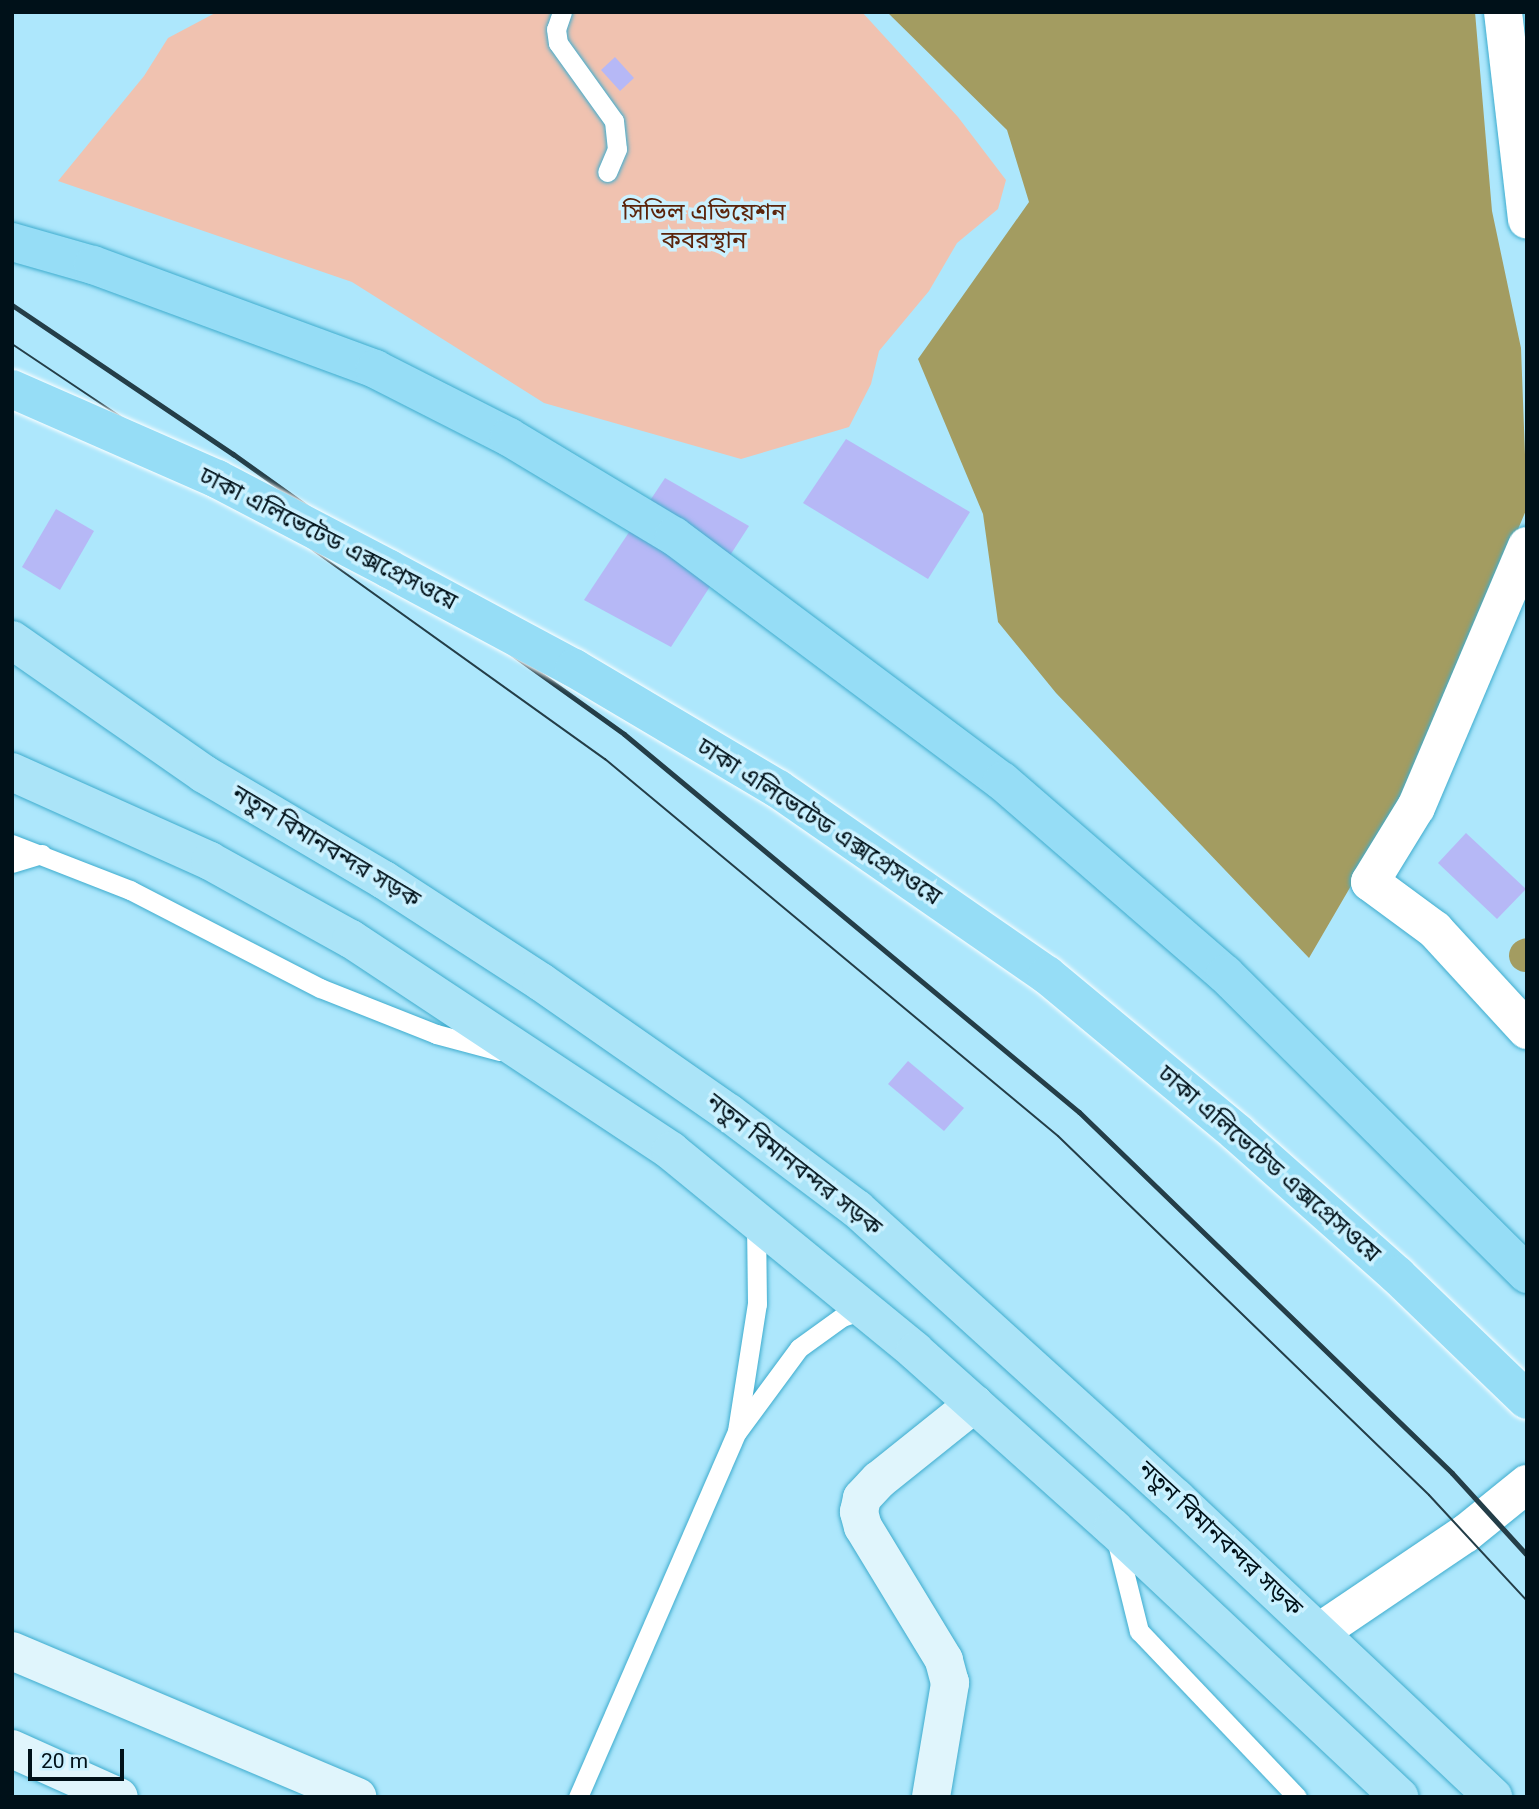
<!DOCTYPE html>
<meta charset="utf-8">
<style>
body{margin:0}
#map{position:relative;width:1539px;height:1809px;overflow:hidden;background:#ade7fc;font-family:Roboto,"Noto Sans Bengali",sans-serif}
div>[style]{position:absolute}
.green>*{inset:0;background:#f0c2b0}
.water>*{inset:0;background:#a39c61}
.canal>*{height:33px;margin:-16.5px;padding:0 16.5px;transform-origin:16.5px;border-radius:16.5px;background:#a39c61}
.building>*{inset:0;background:#b6b8f6}
.roads{filter:drop-shadow(0 0 2px #3eacce) drop-shadow(0 0 2px #3eacce)}
.service>*{height:19px;margin:-9.5px;padding:0 9.5px;transform-origin:9.5px;border-radius:9.5px;background:#fff}
.minor>*{height:38px;margin:-19px;padding:0 19px;transform-origin:19px;border-radius:19px;background:#fff}
.secondary>*{height:38px;margin:-19px;padding:0 19px;transform-origin:19px;border-radius:19px;background:#e0f5fc}
.trunk>*{height:38px;margin:-19px;padding:0 19px;transform-origin:19px;border-radius:19px;background:#abe4f8}
.motorway>*{height:38px;margin:-19px;padding:0 19px;transform-origin:19px;border-radius:19px;background:#96ddf6}
.tram>*{height:2px;margin:-1px;padding:0 1px;transform-origin:1px;border-radius:1px;background:#243e48}
.rail>*{height:5px;margin:-2.5px;padding:0 2.5px;transform-origin:2.5px;border-radius:2.5px;background:#243e48}
.bridges{filter:drop-shadow(0 0 2px #fff) drop-shadow(0 0 2px #fff)}
.motorway-bridge>*{height:38px;margin:-19px;padding:0 19px;transform-origin:19px;border-radius:19px;background:#96ddf6}
span{translate:-50% -50%;white-space:nowrap;text-align:center;line-height:1.15;-webkit-text-stroke:7px #cbf1ff;paint-order:stroke}
.park-label{font-size:24px;color:#5b240b}
.street-label{font-size:24px;color:#001119}
.frame{position:absolute;inset:0;border:14px solid #001119;pointer-events:none}
.scale{position:absolute;left:28px;top:1749px;width:96px;height:32px;box-sizing:border-box;border:4px solid #001119;border-top:0;padding-left:9px;font-size:21px;line-height:24px;white-space:nowrap;color:#001119;-webkit-text-stroke:5px #cbf1ff;paint-order:stroke}
</style>
<div id="map">
<div class="green">
<div style="clip-path:polygon(217px 12px,862px 12px,958px 117px,1006px 180px,998px 209px,957px 243px,929px 291px,879px 351px,871px 384px,849px 427px,741px 459px,544px 403px,352px 282px,58px 181px,144px 76px,168px 38px)"></div>
</div>
<div class="water">
<div style="clip-path:polygon(887px 12px,1475px 12px,1492px 211px,1521px 348px,1527px 508px,1412px 781px,1309px 958px,1056px 693px,998px 622px,983px 514px,918px 359px,1029px 202px,1007px 130px)"></div>
</div>
<div class="canal">
<div style="left:1525px;top:955px;width:2px;rotate:-27deg"></div>
</div>
<div class="building">
<div style="clip-path:polygon(615px 57px,634px 78px,620px 91px,601px 70px)"></div>
<div style="clip-path:polygon(846px 439px,970px 512px,928px 579px,803px 503px)"></div>
<div style="clip-path:polygon(665px 478px,749px 526px,671px 647px,584px 600px)"></div>
<div style="clip-path:polygon(56px 509px,94px 531px,60px 590px,22px 567px)"></div>
<div style="clip-path:polygon(1466px 833px,1526px 889px,1497px 919px,1438px 863px)"></div>
<div style="clip-path:polygon(908px 1061px,964px 1108px,944px 1131px,888px 1084px)"></div>
</div>
<div class="roads">
<div class="service">
<div style="left:562px;top:12px;width:18px;rotate:109deg"></div>
<div style="left:556px;top:29px;width:14px;rotate:82deg"></div>
<div style="left:558px;top:43px;width:96px;rotate:54.3deg"></div>
<div style="left:614px;top:121px;width:28px;rotate:84deg"></div>
<div style="left:617px;top:149px;width:25px;rotate:113deg"></div>
<div style="left:12px;top:844px;width:127px;rotate:21.3deg"></div>
<div style="left:130px;top:890px;width:214px;rotate:27.3deg"></div>
<div style="left:320px;top:988px;width:125px;rotate:21.6deg"></div>
<div style="left:436px;top:1034px;width:66px;rotate:14.9deg"></div>
<div style="left:12px;top:863px;width:31px;rotate:-17deg"></div>
<div style="left:737px;top:1431px;width:129px;rotate:-81.1deg"></div>
<div style="left:757px;top:1304px;width:83px;rotate:-90.7deg"></div>
<div style="left:1116px;top:1539px;width:95px;rotate:76deg"></div>
<div style="left:1139px;top:1631px;width:229px;rotate:46.4deg"></div>
<div style="left:578px;top:1797px;width:398px;rotate:-66.5deg"></div>
<div style="left:737px;top:1432px;width:104px;rotate:-53.6deg"></div>
<div style="left:799px;top:1348px;width:53px;rotate:-35.8deg"></div>
<div style="left:842px;top:1317px;width:25px;rotate:-18deg"></div>
</div>
<div class="minor">
<div style="left:1503px;top:12px;width:209px;rotate:83.4deg"></div>
<div style="left:1527px;top:546px;width:284px;rotate:113deg"></div>
<div style="left:1416px;top:807px;width:88px;rotate:121.5deg"></div>
<div style="left:1370px;top:882px;width:81px;rotate:36.4deg"></div>
<div style="left:1435px;top:930px;width:136px;rotate:47.4deg"></div>
<div style="left:1321px;top:1631px;width:174px;rotate:-34deg"></div>
<div style="left:1465px;top:1534px;width:80px;rotate:-38.9deg"></div>
</div>
<div class="secondary">
<div style="left:12px;top:1651px;width:375px;rotate:22.9deg"></div>
<div style="left:12px;top:1749px;width:117px;rotate:24.2deg"></div>
<div style="left:931px;top:1797px;width:116px;rotate:-80.5deg"></div>
<div style="left:950px;top:1683px;width:24px;rotate:-105deg"></div>
<div style="left:944px;top:1660px;width:156px;rotate:-121.3deg"></div>
<div style="left:863px;top:1527px;width:16px;rotate:-105deg"></div>
<div style="left:859px;top:1512px;width:14px;rotate:-78deg"></div>
<div style="left:862px;top:1498px;width:25px;rotate:-47deg"></div>
<div style="left:879px;top:1480px;width:122px;rotate:-38.7deg"></div>
</div>
<div class="trunk">
<div style="left:12px;top:640px;width:234px;rotate:34.9deg"></div>
<div style="left:204px;top:774px;width:209px;rotate:30.5deg"></div>
<div style="left:384px;top:880px;width:187px;rotate:33deg"></div>
<div style="left:541px;top:982px;width:229px;rotate:34.9deg"></div>
<div style="left:729px;top:1113px;width:160px;rotate:36.9deg"></div>
<div style="left:857px;top:1209px;width:430px;rotate:42.2deg"></div>
<div style="left:1176px;top:1498px;width:436px;rotate:43.3deg"></div>
<div style="left:12px;top:772px;width:217px;rotate:24.2deg"></div>
<div style="left:210px;top:861px;width:161px;rotate:29deg"></div>
<div style="left:351px;top:939px;width:384px;rotate:33.5deg"></div>
<div style="left:671px;top:1151px;width:315px;rotate:39.3deg"></div>
<div style="left:915px;top:1351px;width:266px;rotate:41.8deg"></div>
<div style="left:1113px;top:1528px;width:393px;rotate:43.2deg"></div>
</div>
<div class="motorway">
<div style="left:12px;top:242px;width:84px;rotate:15.9deg"></div>
<div style="left:93px;top:265px;width:301px;rotate:20.2deg"></div>
<div style="left:375px;top:369px;width:150px;rotate:26.9deg"></div>
<div style="left:509px;top:437px;width:192px;rotate:31deg"></div>
<div style="left:674px;top:536px;width:409px;rotate:36.8deg"></div>
<div style="left:1002px;top:781px;width:295px;rotate:40.9deg"></div>
<div style="left:1225px;top:974px;width:426px;rotate:44.8deg"></div>
</div>
</div>
<div class="tram">
<div style="left:12px;top:344px;width:244px;rotate:33.8deg"></div>
<div style="left:215px;top:480px;width:480px;rotate:35.6deg"></div>
<div style="left:605px;top:759px;width:589px;rotate:39.77deg"></div>
<div style="left:1058px;top:1136px;width:516px;rotate:44.06deg"></div>
<div style="left:1429px;top:1495px;width:144px;rotate:47.2deg"></div>
</div>
<div class="rail">
<div style="left:12px;top:305px;width:267px;rotate:34deg"></div>
<div style="left:233px;top:454px;width:481px;rotate:35.6deg"></div>
<div style="left:624px;top:734px;width:592px;rotate:39.72deg"></div>
<div style="left:1079px;top:1112px;width:519px;rotate:44.06deg"></div>
<div style="left:1452px;top:1473px;width:111px;rotate:47.6deg"></div>
</div>
<div class="bridges">
<div class="motorway-bridge">
<div style="left:12px;top:389px;width:224px;rotate:23.7deg"></div>
<div style="left:217px;top:479px;width:194px;rotate:27.6deg"></div>
<div style="left:389px;top:569px;width:210px;rotate:28.2deg"></div>
<div style="left:574px;top:668px;width:237px;rotate:30.7deg"></div>
<div style="left:778px;top:789px;width:327px;rotate:34.7deg"></div>
<div style="left:1047px;top:975px;width:247px;rotate:39.7deg"></div>
<div style="left:1237px;top:1133px;width:214px;rotate:41.6deg"></div>
<div style="left:1397px;top:1275px;width:180px;rotate:43.9deg"></div>
</div>
</div>
<div class="park-label">
<span style="left:704px;top:227px">সিভিল এভিয়েশন<br>কবরস্থান</span>
</div>
<div class="street-label">
<span style="left:328px;top:539px;rotate:27deg">ঢাকা এলিভেটেড এক্সপ্রেসওয়ে</span>
<span style="left:819px;top:822px;rotate:33deg">ঢাকা এলিভেটেড এক্সপ্রেসওয়ে</span>
<span style="left:326px;top:847px;rotate:31deg">নতুন বিমানবন্দর সড়ক</span>
<span style="left:1269px;top:1164px;rotate:41deg">ঢাকা এলিভেটেড এক্সপ্রেসওয়ে</span>
<span style="left:794px;top:1165px;rotate:38deg">নতুন বিমানবন্দর সড়ক</span>
<span style="left:1220px;top:1539px;rotate:43deg">নতুন বিমানবন্দর সড়ক</span>
</div>
<div class="frame"></div>
<div class="scale">20 m</div>
</div>
